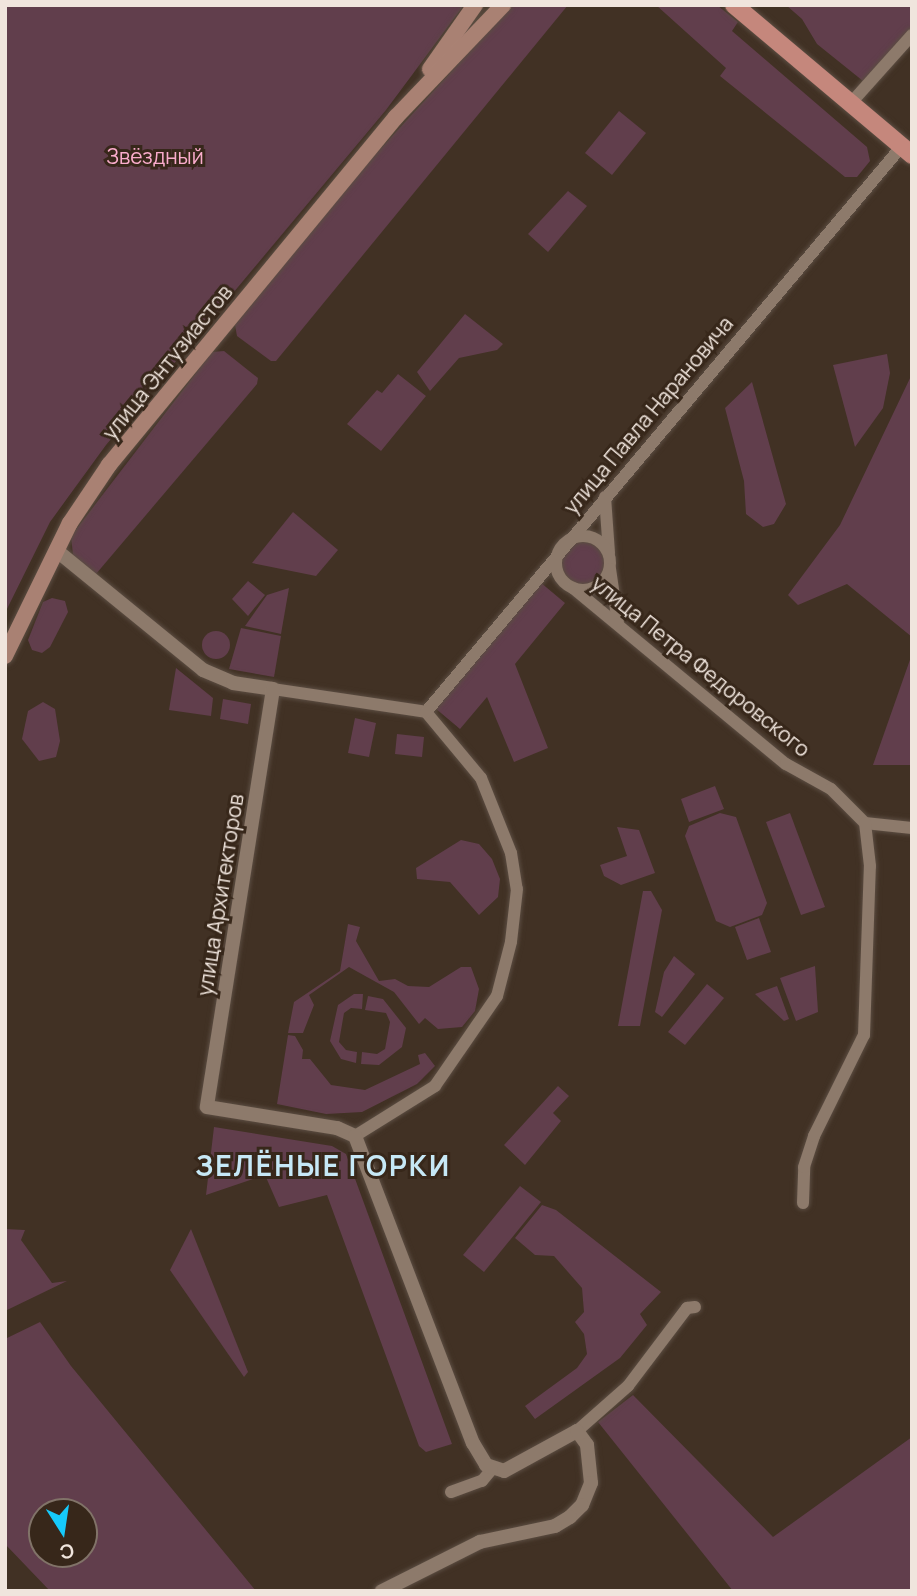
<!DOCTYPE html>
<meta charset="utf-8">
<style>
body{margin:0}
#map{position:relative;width:917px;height:1596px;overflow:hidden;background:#413124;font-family:Manrope,sans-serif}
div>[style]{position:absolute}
.green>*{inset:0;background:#613e4c}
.round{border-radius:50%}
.roads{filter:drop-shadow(0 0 2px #5b4d42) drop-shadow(0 0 2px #5b4d42)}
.minor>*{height:12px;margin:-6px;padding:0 6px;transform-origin:6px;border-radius:6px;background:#8d7a6b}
.minor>.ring{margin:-6px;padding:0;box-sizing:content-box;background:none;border:12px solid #8d7a6b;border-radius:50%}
.tertiary>*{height:14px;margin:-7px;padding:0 7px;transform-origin:7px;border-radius:7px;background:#8d7a6b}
.secondary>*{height:16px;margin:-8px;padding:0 8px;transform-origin:8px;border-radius:8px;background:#a98173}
.primary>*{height:18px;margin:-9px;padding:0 9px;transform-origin:9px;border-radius:9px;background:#c5877c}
span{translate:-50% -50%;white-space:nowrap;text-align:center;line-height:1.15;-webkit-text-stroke:6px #37271a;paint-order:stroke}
.park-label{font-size:21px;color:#faaccc}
.street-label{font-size:21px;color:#f0e5dd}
.district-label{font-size:28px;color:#c6e8f6;font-weight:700;letter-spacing:2px}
.frame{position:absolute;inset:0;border:7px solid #f0e5dd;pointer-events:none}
.north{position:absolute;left:28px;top:1498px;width:70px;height:70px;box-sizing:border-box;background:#37271a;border:2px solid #817368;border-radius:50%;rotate:168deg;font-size:19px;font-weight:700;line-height:28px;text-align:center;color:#f0e5dd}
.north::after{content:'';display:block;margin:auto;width:24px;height:32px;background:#16cafb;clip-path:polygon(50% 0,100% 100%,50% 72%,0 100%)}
</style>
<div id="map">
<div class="green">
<div style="clip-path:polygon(5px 5px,464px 5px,386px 110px,106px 445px,50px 522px,5px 613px)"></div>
<div style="clip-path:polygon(512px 5px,568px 5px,276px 361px,271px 361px,237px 336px,235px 325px,362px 169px)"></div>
<div style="clip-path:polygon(656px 5px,717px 5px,738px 22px,732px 31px,867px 147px,870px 161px,857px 177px,845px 177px,720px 76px,726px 68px)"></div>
<div style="clip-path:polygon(786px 5px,912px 5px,912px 29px,863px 81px,817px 44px,802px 19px)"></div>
<div style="clip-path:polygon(619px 111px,646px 133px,612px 175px,585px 153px)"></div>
<div style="clip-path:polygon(568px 191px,587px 206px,548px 252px,528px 234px)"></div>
<div style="clip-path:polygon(465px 314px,503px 344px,497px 350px,459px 358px,430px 391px,417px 372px)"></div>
<div style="clip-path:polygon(224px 351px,258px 378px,257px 384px,96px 574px,73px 555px,71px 536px,212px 352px)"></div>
<div style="clip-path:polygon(887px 354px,890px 373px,883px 408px,855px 447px,833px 365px)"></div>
<div style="clip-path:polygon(398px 374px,426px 396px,381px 451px,347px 424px,377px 390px,382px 393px)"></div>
<div style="clip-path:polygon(912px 374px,912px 637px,847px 584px,798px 605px,788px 595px,840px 525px)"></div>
<div style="clip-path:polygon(752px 382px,786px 504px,774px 524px,763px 527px,746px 514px,744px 481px,725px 408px)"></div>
<div style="clip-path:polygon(293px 512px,338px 550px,316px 576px,252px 563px)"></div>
<div class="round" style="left:562px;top:542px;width:42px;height:42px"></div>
<div style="clip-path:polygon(248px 581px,265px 595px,248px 616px,232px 599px)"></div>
<div style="clip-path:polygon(540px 582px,565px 603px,515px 664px,548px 748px,514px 762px,487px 697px,460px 729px,435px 708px)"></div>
<div style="clip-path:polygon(289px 588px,281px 634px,245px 626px,267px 595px)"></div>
<div style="clip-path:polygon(52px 598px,65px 601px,68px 612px,50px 647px,42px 653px,32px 650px,28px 640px,43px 602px)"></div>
<div style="clip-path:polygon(241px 628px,281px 636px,274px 677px,229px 669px)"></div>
<div class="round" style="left:202px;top:631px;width:28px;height:28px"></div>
<div style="clip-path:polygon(912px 654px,912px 765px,873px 765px)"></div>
<div style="clip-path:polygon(176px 668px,213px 698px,211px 716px,169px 710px)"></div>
<div style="clip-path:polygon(223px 699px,251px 704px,248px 724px,220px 719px)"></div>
<div style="clip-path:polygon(43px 702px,55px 709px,60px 741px,56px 757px,39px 761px,22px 739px,28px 711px)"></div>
<div style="clip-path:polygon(355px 718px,376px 723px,369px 757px,348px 753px)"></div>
<div style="clip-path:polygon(397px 734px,424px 737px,422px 757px,395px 754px)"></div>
<div style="clip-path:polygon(715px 786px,724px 809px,689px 822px,681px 799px)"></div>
<div style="clip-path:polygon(720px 813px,736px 817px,767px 903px,762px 915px,730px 927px,716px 921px,685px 836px,689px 826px)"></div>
<div style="clip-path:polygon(790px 813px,825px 907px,801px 915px,766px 822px)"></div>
<div style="clip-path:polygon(617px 827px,639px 830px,655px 873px,621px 885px,604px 876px,600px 865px,627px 856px)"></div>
<div style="clip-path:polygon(461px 840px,479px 844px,492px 859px,500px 879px,498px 897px,479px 915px,450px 882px,417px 879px,416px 868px)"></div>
<div style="clip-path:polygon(643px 891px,651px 891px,662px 910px,640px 1026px,618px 1026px)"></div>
<div style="clip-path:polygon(759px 918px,771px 952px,747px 960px,735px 927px)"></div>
<div style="clip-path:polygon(348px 924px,360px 927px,356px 941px,379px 981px,395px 979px,408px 986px,429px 987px,461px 967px,471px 967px,479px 989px,475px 1011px,462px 1027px,438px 1029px,425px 1018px,419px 1024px,394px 992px,349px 967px,309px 995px,314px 1005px,303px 1033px,288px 1033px,294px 1002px,340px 971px)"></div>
<div style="clip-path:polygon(674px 956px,695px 974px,662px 1017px,655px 1012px,664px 972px)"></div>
<div style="clip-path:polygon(815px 966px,818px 1012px,796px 1021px,780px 978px)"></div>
<div style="clip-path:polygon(707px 984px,724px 998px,685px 1045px,668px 1032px)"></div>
<div style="clip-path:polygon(777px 986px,789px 1019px,784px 1021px,755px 994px)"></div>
<div style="clip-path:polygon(354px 994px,363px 994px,362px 1009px,351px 1008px,344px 1013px,339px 1042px,346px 1050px,357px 1052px,356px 1063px,341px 1059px,330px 1041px,338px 1005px)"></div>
<div style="clip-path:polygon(368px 996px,383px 999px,406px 1028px,402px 1047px,379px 1065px,361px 1064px,362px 1052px,377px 1054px,385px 1049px,390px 1022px,386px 1013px,365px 1010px)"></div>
<div style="clip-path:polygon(288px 1035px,295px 1036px,303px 1050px,302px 1059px,310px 1059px,331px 1085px,365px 1090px,420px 1064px,418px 1055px,425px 1053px,435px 1066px,417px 1084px,362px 1112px,326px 1114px,277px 1104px)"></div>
<div style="clip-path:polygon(558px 1086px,569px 1096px,553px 1113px,561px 1121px,525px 1165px,504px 1145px)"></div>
<div style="clip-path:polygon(214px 1127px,332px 1146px,346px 1154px,452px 1444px,426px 1452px,419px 1446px,327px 1195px,279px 1207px,265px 1175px,206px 1195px)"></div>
<div style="clip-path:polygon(520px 1186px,541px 1202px,484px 1272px,463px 1255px)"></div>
<div style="clip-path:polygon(542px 1205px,556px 1210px,661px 1292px,640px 1314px,647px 1325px,620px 1358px,535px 1419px,525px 1406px,577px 1368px,587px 1354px,584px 1334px,575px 1322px,584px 1312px,582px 1288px,554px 1256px,535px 1255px,515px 1238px)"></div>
<div style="clip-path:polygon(5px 1229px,25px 1230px,21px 1240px,52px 1283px,67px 1281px,5px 1311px)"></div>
<div style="clip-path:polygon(191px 1229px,248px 1372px,244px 1377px,170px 1270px)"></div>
<div style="clip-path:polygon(evenodd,40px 1322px,71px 1366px,256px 1591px,50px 1591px,5px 1544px,5px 1339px,40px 1322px,42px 1512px,84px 1512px,84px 1554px,42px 1554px,42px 1512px)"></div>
<div style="clip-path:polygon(633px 1395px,773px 1537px,912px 1437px,912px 1591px,733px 1591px,598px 1422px)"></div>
</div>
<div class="roads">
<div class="minor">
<div style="left:850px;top:104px;width:93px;rotate:-48.1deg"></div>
<div style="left:605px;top:497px;width:56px;rotate:85.9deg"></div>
<div class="ring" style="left:556px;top:536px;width:42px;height:42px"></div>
<div style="left:610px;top:569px;width:55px;rotate:81.6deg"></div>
<div style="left:573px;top:588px;width:276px;rotate:39.6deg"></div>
<div style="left:786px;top:764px;width:51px;rotate:29.1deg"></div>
<div style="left:831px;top:789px;width:48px;rotate:45deg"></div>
<div style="left:865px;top:823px;width:47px;rotate:6.1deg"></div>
<div style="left:273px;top:689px;width:155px;rotate:8.5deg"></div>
<div style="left:426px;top:712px;width:86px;rotate:50.2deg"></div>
<div style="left:481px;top:778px;width:81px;rotate:68.2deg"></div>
<div style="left:511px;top:853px;width:36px;rotate:81deg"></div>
<div style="left:517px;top:889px;width:53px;rotate:96.5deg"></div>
<div style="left:511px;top:942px;width:56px;rotate:104.5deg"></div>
<div style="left:497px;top:996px;width:109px;rotate:124.6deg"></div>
<div style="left:435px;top:1086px;width:94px;rotate:148deg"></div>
<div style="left:426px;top:712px;width:740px;rotate:-49.94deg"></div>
<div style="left:803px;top:1203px;width:36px;rotate:-88deg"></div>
<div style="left:804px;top:1167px;width:33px;rotate:-72deg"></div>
<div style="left:814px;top:1136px;width:113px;rotate:-63.7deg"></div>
<div style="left:864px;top:1035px;width:169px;rotate:-88deg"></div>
<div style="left:870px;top:866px;width:43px;rotate:-96.6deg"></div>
<div style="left:577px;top:1431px;width:68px;rotate:-41.4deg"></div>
<div style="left:628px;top:1386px;width:98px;rotate:-52.9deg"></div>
<div style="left:687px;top:1308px;width:8px;rotate:-7deg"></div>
<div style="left:451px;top:1492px;width:33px;rotate:-20deg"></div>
<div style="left:482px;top:1481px;width:16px;rotate:-50deg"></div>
</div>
<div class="tertiary">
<div style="left:56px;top:550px;width:190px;rotate:39.2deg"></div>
<div style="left:203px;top:670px;width:33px;rotate:23deg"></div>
<div style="left:233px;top:683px;width:40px;rotate:8.5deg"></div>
<div style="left:273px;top:689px;width:423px;rotate:99deg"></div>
<div style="left:207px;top:1107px;width:132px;rotate:9.2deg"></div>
<div style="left:337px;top:1128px;width:20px;rotate:24deg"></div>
<div style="left:355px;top:1136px;width:329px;rotate:69deg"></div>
<div style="left:473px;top:1443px;width:26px;rotate:59deg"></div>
<div style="left:486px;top:1465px;width:19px;rotate:18deg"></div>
<div style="left:504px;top:1471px;width:83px;rotate:-28.7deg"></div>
<div style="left:577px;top:1431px;width:17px;rotate:54deg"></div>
<div style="left:587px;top:1445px;width:38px;rotate:84deg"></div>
<div style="left:591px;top:1483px;width:24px;rotate:112deg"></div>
<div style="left:582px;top:1505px;width:17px;rotate:135deg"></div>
<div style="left:570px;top:1517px;width:17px;rotate:149deg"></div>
<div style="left:555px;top:1526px;width:77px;rotate:168deg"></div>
<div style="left:480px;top:1542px;width:110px;rotate:153.4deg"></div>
</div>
<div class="secondary">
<div style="left:430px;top:69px;width:78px;rotate:-54.9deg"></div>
<div style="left:5px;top:656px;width:148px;rotate:-64deg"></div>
<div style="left:70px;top:523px;width:70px;rotate:-56.1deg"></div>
<div style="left:109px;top:465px;width:451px;rotate:-50.5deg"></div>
<div style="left:396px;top:117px;width:155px;rotate:-46.3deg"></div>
</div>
<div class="primary">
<div style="left:734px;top:5px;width:233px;rotate:40.1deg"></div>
</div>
</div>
<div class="park-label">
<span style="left:155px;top:156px">Звёздный</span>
</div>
<div class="street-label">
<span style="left:167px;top:362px;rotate:-51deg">улица Энтузиастов</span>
<span style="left:648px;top:415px;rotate:-50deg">улица Павла Нарановича</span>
<span style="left:701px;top:666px;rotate:39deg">улица Петра Федоровского</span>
<span style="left:220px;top:895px;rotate:-81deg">улица Архитекторов</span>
</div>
<div class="district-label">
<span style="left:323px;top:1165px">ЗЕЛЁНЫЕ ГОРКИ</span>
</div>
<div class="frame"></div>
<div class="north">С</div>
</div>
